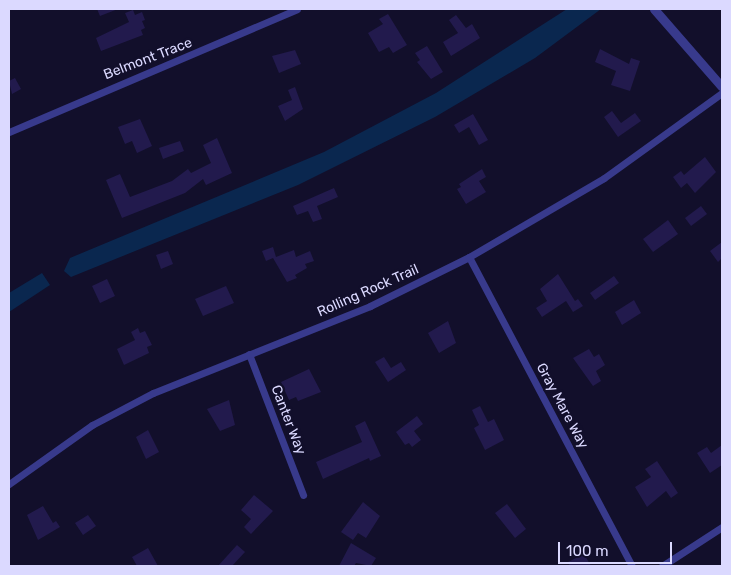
<!DOCTYPE html>
<style>
body{margin:0}
#map{position:relative;width:731px;height:575px;overflow:hidden;background:#120f2b;font-family:Rubik,sans-serif}
div>[style]{position:absolute}
.water>*{inset:0;background:#0a274f}
.building>*{inset:0;background:#221a4d}
.minor>*{height:7px;margin:-3.5px;padding:0 3.5px;transform-origin:3.5px;border-radius:3.5px;background:#383a8c}
.tertiary>*{height:9px;margin:-4.5px;padding:0 4.5px;transform-origin:4.5px;border-radius:4.5px;background:#383a8c}
span{translate:-50% -50%;white-space:nowrap;text-align:center;line-height:1.15;-webkit-text-stroke:5px #120f2b;paint-order:stroke}
.street-label{font-size:14px;color:#dbd9ff}
.frame{position:absolute;inset:0;border:10px solid #dbd9ff;pointer-events:none}
.scale{position:absolute;left:558px;top:542px;width:114px;height:22px;box-sizing:border-box;border:2px solid #dbd9ff;border-top:0;padding-left:6px;font-size:15px;line-height:18px;white-space:nowrap;color:#dbd9ff;-webkit-text-stroke:4px #120f2b;paint-order:stroke}
</style>
<div id="map">
<div class="water">
<div style="clip-path:polygon(567px 9px,601px 9px,535px 58px,435px 117px,298px 185px,71px 277px,64px 271px,70px 258px,324px 152px,436px 93px)"></div>
<div style="clip-path:polygon(42px 273px,50px 285px,9px 312px,9px 293px)"></div>
</div>
<div class="building">
<div style="clip-path:polygon(97px 9px,118px 9px,100px 16px)"></div>
<div style="clip-path:polygon(133px 10px,135px 15px,142px 12px,145px 20px,142px 21px,145px 28px,141px 30px,143px 35px,101px 51px,96px 38px,129px 22px,125px 13px)"></div>
<div style="clip-path:polygon(388px 14px,407px 45px,393px 53px,389px 47px,379px 52px,368px 33px,383px 24px,379px 19px)"></div>
<div style="clip-path:polygon(456px 15px,466px 28px,472px 24px,480px 38px,451px 56px,443px 42px,458px 33px,449px 20px)"></div>
<div style="clip-path:polygon(427px 46px,443px 72px,431px 79px,417px 62px,420px 60px,415px 53px)"></div>
<div style="clip-path:polygon(600px 49px,629px 64px,631px 58px,640px 61px,630px 91px,611px 85px,616px 71px,595px 62px)"></div>
<div style="clip-path:polygon(295px 50px,301px 64px,279px 73px,272px 56px)"></div>
<div style="clip-path:polygon(15px 78px,21px 89px,12px 94px,9px 81px)"></div>
<div style="clip-path:polygon(295px 87px,303px 109px,285px 121px,278px 106px,292px 100px,288px 90px)"></div>
<div style="clip-path:polygon(612px 111px,621px 123px,635px 113px,641px 121px,618px 137px,604px 117px)"></div>
<div style="clip-path:polygon(473px 114px,488px 140px,479px 145px,469px 127px,459px 133px,454px 125px)"></div>
<div style="clip-path:polygon(140px 119px,152px 146px,137px 153px,132px 141px,125px 144px,118px 127px)"></div>
<div style="clip-path:polygon(217px 138px,232px 173px,206px 185px,203px 179px,185px 193px,122px 218px,106px 180px,120px 174px,130px 197px,172px 181px,188px 169px,191px 173px,211px 163px,203px 145px)"></div>
<div style="clip-path:polygon(180px 141px,184px 151px,163px 159px,159px 148px)"></div>
<div style="clip-path:polygon(705px 157px,716px 172px,695px 193px,687px 183px,681px 188px,673px 177px,681px 171px,684px 175px)"></div>
<div style="clip-path:polygon(482px 169px,486px 177px,479px 181px,486px 192px,466px 204px,457px 189px,461px 187px,459px 184px)"></div>
<div style="clip-path:polygon(334px 188px,338px 197px,317px 206px,322px 219px,313px 222px,308px 211px,297px 215px,293px 206px)"></div>
<div style="clip-path:polygon(701px 206px,707px 214px,691px 226px,685px 218px)"></div>
<div style="clip-path:polygon(668px 220px,678px 234px,653px 252px,643px 239px)"></div>
<div style="clip-path:polygon(722px 242px,722px 258px,718px 262px,710px 251px)"></div>
<div style="clip-path:polygon(273px 247px,276px 257px,294px 250px,296px 257px,310px 251px,314px 261px,305px 264px,307px 268px,295px 275px,297px 278px,287px 282px,273px 258px,266px 261px,262px 251px)"></div>
<div style="clip-path:polygon(168px 251px,173px 264px,161px 269px,156px 255px)"></div>
<div style="clip-path:polygon(558px 274px,575px 301px,578px 299px,583px 306px,573px 312px,566px 301px,542px 317px,536px 308px,547px 301px,540px 289px)"></div>
<div style="clip-path:polygon(614px 276px,619px 283px,595px 300px,590px 293px)"></div>
<div style="clip-path:polygon(107px 279px,115px 296px,100px 303px,92px 286px)"></div>
<div style="clip-path:polygon(226px 286px,234px 303px,203px 316px,195px 299px)"></div>
<div style="clip-path:polygon(634px 300px,641px 313px,622px 325px,615px 312px)"></div>
<div style="clip-path:polygon(448px 321px,456px 343px,439px 353px,428px 333px)"></div>
<div style="clip-path:polygon(138px 328px,140px 333px,145px 331px,152px 345px,147px 347px,149px 353px,124px 365px,117px 349px,135px 340px,131px 332px)"></div>
<div style="clip-path:polygon(589px 349px,594px 357px,599px 354px,605px 365px,596px 371px,601px 381px,593px 386px,573px 358px)"></div>
<div style="clip-path:polygon(384px 357px,391px 368px,401px 362px,406px 370px,388px 382px,375px 362px)"></div>
<div style="clip-path:polygon(309px 369px,321px 392px,298px 401px,296px 397px,289px 400px,281px 382px)"></div>
<div style="clip-path:polygon(229px 400px,235px 425px,220px 431px,207px 409px)"></div>
<div style="clip-path:polygon(480px 406px,488px 422px,494px 419px,504px 440px,485px 450px,474px 428px,479px 425px,472px 410px)"></div>
<div style="clip-path:polygon(417px 416px,423px 424px,414px 431px,421px 440px,412px 447px,409px 443px,405px 445px,396px 432px)"></div>
<div style="clip-path:polygon(365px 421px,381px 456px,370px 461px,369px 458px,323px 479px,316px 462px,362px 442px,355px 426px)"></div>
<div style="clip-path:polygon(148px 430px,159px 452px,146px 459px,136px 437px)"></div>
<div style="clip-path:polygon(722px 445px,722px 465px,710px 473px,697px 453px,707px 447px,711px 453px)"></div>
<div style="clip-path:polygon(657px 461px,678px 493px,671px 498px,666px 491px,647px 507px,635px 487px,651px 477px,645px 469px)"></div>
<div style="clip-path:polygon(254px 495px,273px 511px,251px 534px,244px 527px,251px 519px,241px 510px)"></div>
<div style="clip-path:polygon(363px 502px,380px 516px,366px 538px,358px 533px,353px 540px,341px 532px)"></div>
<div style="clip-path:polygon(507px 504px,526px 529px,515px 538px,495px 513px)"></div>
<div style="clip-path:polygon(43px 506px,53px 523px,56px 521px,60px 527px,38px 540px,27px 515px)"></div>
<div style="clip-path:polygon(88px 515px,96px 526px,83px 535px,75px 523px)"></div>
<div style="clip-path:polygon(351px 543px,376px 558px,371px 566px,356px 563px,354px 566px,339px 566px)"></div>
<div style="clip-path:polygon(237px 545px,245px 552px,232px 566px,218px 566px)"></div>
<div style="clip-path:polygon(148px 548px,158px 566px,137px 566px,132px 557px)"></div>
<div style="clip-path:polygon(584px 554px,591px 566px,570px 566px,568px 562px)"></div>
</div>
<div class="minor">
<div style="left:9px;top:132px;width:313px;rotate:-23.1deg"></div>
<div style="left:469px;top:257px;width:349px;rotate:62.2deg"></div>
<div style="left:249px;top:354px;width:151px;rotate:69deg"></div>
<div style="left:9px;top:484px;width:102px;rotate:-35.4deg"></div>
<div style="left:92px;top:425px;width:69px;rotate:-27.7deg"></div>
<div style="left:153px;top:393px;width:234px;rotate:-21.8deg"></div>
<div style="left:370px;top:306px;width:110px;rotate:-26.3deg"></div>
<div style="left:469px;top:257px;width:156px;rotate:-30.3deg"></div>
<div style="left:604px;top:178px;width:145px;rotate:-35.8deg"></div>
<div style="left:662px;top:566px;width:72px;rotate:-33deg"></div>
</div>
<div class="tertiary">
<div style="left:654px;top:9px;width:103px;rotate:48.9deg"></div>
</div>
<div class="street-label">
<span style="left:148px;top:59px;rotate:-21deg">Belmont Trace</span>
<span style="left:368px;top:291px;rotate:-24deg">Rolling Rock Trail</span>
<span style="left:562px;top:406px;rotate:62deg">Gray Mare Way</span>
<span style="left:288px;top:420px;rotate:69deg">Canter Way</span>
</div>
<div class="frame"></div>
<div class="scale">100 m</div>
</div>
